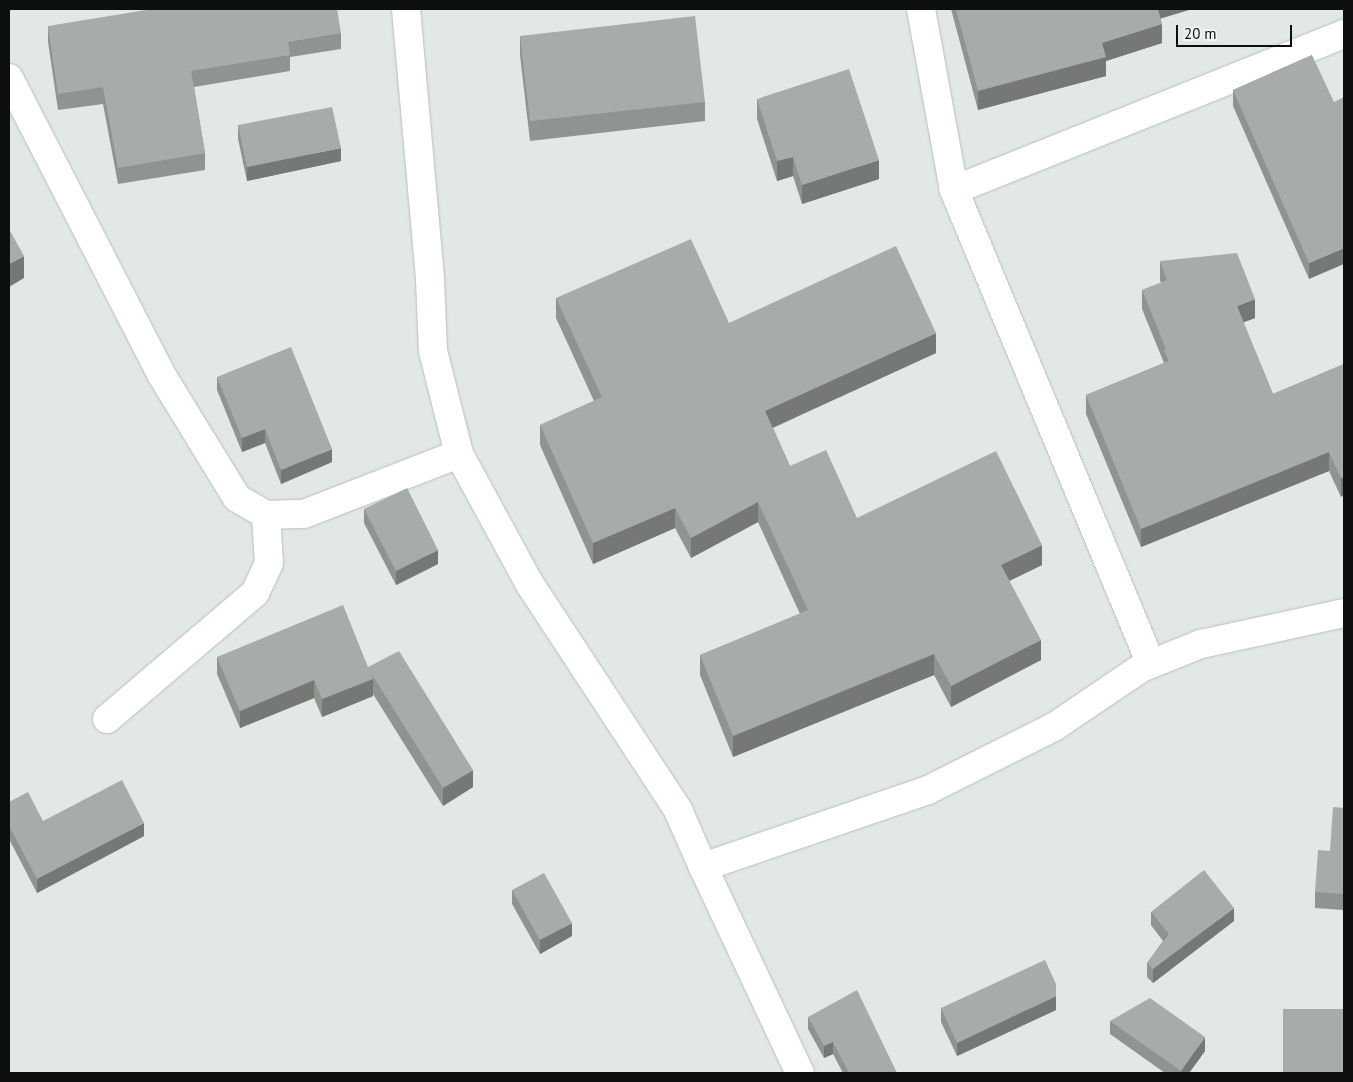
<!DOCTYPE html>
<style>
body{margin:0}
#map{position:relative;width:1353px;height:1082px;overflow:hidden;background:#e2e8e5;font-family:"PT Sans",sans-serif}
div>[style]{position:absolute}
.roads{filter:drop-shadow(0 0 1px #b9bfbd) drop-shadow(0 0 1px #b9bfbd)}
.minor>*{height:28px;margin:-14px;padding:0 14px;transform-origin:14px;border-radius:14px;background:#fff}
.wall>*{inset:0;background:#909491}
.shaded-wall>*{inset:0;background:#767876}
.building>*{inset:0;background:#a8aca9}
span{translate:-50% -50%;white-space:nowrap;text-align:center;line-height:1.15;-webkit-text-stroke:4px #eff5f2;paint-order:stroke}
.frame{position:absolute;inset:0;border:10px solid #0d0f0e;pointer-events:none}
.scale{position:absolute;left:1176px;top:25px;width:116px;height:22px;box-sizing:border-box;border:2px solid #0d0f0e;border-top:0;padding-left:6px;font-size:15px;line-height:18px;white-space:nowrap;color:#0d0f0e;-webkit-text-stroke:4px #eff5f2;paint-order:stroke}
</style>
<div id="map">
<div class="roads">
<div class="minor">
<div style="left:406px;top:9px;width:272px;rotate:84.9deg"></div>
<div style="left:430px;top:280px;width:71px;rotate:87.6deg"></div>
<div style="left:433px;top:351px;width:106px;rotate:75.8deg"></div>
<div style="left:459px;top:454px;width:147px;rotate:61.5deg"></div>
<div style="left:529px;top:583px;width:272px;rotate:56.7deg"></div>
<div style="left:678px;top:810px;width:62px;rotate:66.3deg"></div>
<div style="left:703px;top:867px;width:238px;rotate:-18.9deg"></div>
<div style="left:928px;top:790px;width:141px;rotate:-26.6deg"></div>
<div style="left:1054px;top:727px;width:105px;rotate:-34.1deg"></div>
<div style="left:1141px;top:668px;width:65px;rotate:-21.8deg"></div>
<div style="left:1201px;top:644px;width:146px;rotate:-12.2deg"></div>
<div style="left:921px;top:9px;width:184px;rotate:79.7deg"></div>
<div style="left:954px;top:190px;width:513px;rotate:67.43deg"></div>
<div style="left:9px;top:78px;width:333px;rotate:62.8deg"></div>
<div style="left:161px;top:374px;width:145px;rotate:58.5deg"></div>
<div style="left:237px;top:498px;width:34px;rotate:30deg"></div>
<div style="left:266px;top:515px;width:38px;rotate:-2deg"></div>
<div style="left:304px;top:514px;width:166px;rotate:-21.2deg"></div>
<div style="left:954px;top:190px;width:420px;rotate:-21.8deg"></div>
<div style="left:107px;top:719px;width:194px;rotate:-40.4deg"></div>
<div style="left:255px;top:593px;width:33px;rotate:-65deg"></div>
<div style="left:269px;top:563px;width:48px;rotate:-93.6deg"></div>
<div style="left:703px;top:867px;width:228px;rotate:64.8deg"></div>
</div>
</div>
<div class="wall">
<div style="clip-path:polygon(951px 9px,1192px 9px,1161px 18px,1162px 43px,1106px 61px,1106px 76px,978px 110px)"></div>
<div style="clip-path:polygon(48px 26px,341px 33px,341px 49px,290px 57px,290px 71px,194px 87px,205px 153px,205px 170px,118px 184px,103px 104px,58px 110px,48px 42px)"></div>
<div style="clip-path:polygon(520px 36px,705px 102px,705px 121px,530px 141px,520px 55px)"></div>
<div style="clip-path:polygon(1312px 55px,1309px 279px,1233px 106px,1233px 90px)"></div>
<div style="clip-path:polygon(757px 99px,879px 179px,802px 204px,793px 176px,777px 181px,757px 119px)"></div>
<div style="clip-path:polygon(238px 125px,341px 161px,247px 181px,238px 139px)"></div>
<div style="clip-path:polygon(1160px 261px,1255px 318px,1243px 322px,1273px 394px,1344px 364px,1341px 497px,1329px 471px,1141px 547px,1086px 414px,1086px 395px,1164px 363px,1142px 309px,1142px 290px,1161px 283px,1160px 280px)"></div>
<div style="clip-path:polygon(556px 298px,936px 353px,773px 428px,790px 466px,857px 518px,1042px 565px,1009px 581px,1041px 660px,951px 707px,934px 675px,733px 757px,700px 675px,700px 655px,800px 614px,758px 522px,691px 558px,675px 528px,593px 564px,540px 445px,540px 425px,594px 401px,556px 318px)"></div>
<div style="clip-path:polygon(217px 377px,332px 462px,281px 484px,265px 443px,242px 452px,217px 390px)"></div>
<div style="clip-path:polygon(364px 509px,438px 564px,396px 585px,364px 523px)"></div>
<div style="clip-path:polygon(217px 657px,368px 667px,473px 787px,443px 806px,373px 694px,373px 696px,322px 717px,314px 698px,240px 728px,217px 674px)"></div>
<div style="clip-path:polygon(9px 802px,43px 821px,144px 836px,37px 893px,9px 839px)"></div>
<div style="clip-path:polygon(1344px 808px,1344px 910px,1315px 908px,1315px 892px,1330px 851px)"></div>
<div style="clip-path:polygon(512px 890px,572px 936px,540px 954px,512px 904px)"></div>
<div style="clip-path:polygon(1151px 912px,1234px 921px,1153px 983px,1147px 977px,1147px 963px,1163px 941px,1151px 925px)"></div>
<div style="clip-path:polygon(941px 1008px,1056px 1010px,957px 1056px,941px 1022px)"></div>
<div style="clip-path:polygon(808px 1017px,897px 1073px,843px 1073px,833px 1054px,824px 1058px,808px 1029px)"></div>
<div style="clip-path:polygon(1110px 1021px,1205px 1051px,1189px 1073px,1165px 1073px,1110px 1034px)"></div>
</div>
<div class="shaded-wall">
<div style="clip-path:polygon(1156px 9px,1192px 9px,1156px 20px)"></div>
<div style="clip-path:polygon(1162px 24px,1162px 43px,1106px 61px,1106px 76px,978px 110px,978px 91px,1102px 43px)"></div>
<div style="clip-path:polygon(341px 148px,341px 161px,247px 181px,247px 167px)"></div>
<div style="clip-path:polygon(793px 157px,793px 176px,777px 181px,777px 161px)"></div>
<div style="clip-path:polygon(879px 160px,879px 179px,802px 204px,802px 185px)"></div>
<div style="clip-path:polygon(1344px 248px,1344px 264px,1309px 279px,1309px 263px)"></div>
<div style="clip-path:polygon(24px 256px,24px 278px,9px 287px,9px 264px)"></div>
<div style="clip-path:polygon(1255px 299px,1255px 318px,1237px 325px,1237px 306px)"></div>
<div style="clip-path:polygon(936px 333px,936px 353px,765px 431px,765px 411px)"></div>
<div style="clip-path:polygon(265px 429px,265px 443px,242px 452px,242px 438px)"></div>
<div style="clip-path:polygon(332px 449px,332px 462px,281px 484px,281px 470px)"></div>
<div style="clip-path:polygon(1329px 452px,1329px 471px,1141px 547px,1141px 529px)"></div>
<div style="clip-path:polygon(1344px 477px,1344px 495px,1341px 497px,1341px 478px)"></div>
<div style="clip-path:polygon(758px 502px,758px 522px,691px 558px,691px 538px)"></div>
<div style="clip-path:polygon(675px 508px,675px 528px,593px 564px,593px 543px)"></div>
<div style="clip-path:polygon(1042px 545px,1042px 565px,1001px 585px,1001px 565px)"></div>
<div style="clip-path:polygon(438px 550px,438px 564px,396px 585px,396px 571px)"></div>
<div style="clip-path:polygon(1041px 640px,1041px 660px,951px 707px,951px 686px)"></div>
<div style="clip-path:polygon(934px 654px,934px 675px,733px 757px,733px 736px)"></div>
<div style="clip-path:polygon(373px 679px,373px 696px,322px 717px,322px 699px)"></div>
<div style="clip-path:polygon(314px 680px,314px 698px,240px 728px,240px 711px)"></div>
<div style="clip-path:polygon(473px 770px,473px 787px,443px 806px,443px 788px)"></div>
<div style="clip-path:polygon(144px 823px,144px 836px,37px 893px,37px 879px)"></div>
<div style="clip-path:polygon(1234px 908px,1234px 921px,1153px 983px,1153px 969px)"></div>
<div style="clip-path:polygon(572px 923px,572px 936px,540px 954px,540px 940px)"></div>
<div style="clip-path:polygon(1056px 996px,1056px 1010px,957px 1056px,957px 1043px)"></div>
<div style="clip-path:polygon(1205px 1037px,1205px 1051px,1189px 1073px,1181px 1073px,1181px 1071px)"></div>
<div style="clip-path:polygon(833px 1042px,833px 1054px,824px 1058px,824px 1046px)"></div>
</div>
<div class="building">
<div style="clip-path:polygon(152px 9px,337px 9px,341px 33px,288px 42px,290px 55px,191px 71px,205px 153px,118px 168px,103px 87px,58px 94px,48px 26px)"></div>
<div style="clip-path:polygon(956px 9px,1158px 9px,1162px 24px,1102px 43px,1106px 57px,978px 91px)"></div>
<div style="clip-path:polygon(695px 16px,705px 102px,530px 121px,520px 36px)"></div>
<div style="clip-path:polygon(1312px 55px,1334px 102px,1344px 97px,1344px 248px,1309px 263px,1233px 90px)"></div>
<div style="clip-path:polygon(849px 69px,879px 160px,802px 185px,793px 157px,777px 161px,757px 99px)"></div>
<div style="clip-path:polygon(332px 107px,341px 148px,247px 167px,238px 125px)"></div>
<div style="clip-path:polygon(9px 229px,24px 256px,9px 264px)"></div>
<div style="clip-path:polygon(691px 239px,729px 323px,896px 246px,936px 333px,765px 411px,790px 466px,826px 450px,857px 518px,996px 451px,1042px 545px,1001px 565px,1041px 640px,951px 686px,934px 654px,733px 736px,700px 655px,808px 610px,758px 502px,691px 538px,675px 508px,593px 543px,540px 425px,602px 397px,556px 298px)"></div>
<div style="clip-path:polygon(1237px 253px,1255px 299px,1237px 306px,1273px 394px,1344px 364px,1344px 477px,1341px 478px,1329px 452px,1141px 529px,1086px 395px,1169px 361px,1164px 350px,1166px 349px,1142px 290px,1167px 280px,1160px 261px)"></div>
<div style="clip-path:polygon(291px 347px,332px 449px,281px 470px,265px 429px,242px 438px,217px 377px)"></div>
<div style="clip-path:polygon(407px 488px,438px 550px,396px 571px,364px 509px)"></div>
<div style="clip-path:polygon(343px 605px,368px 667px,399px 651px,473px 770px,443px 788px,371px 673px,373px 679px,322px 699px,314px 680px,240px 711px,217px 657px)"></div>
<div style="clip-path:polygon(122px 780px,144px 823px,37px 879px,9px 826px,9px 802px,28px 792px,43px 821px)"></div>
<div style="clip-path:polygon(1333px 807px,1344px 808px,1344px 894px,1315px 892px,1318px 850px,1330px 851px)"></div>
<div style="clip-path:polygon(1204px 870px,1234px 908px,1153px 969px,1147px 963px,1169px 934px,1151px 912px)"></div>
<div style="clip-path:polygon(544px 873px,572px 923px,540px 940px,512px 890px)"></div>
<div style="clip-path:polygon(1045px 960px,1056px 984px,1056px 996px,957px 1043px,941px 1008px)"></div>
<div style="clip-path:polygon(857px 990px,897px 1073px,849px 1073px,833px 1042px,824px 1046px,808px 1017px)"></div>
<div style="clip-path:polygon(1150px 998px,1205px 1037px,1181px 1071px,1110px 1021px)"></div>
<div style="clip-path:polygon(1283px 1009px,1344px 1009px,1344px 1073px,1283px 1073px)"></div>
</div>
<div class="frame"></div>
<div class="scale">20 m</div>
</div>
